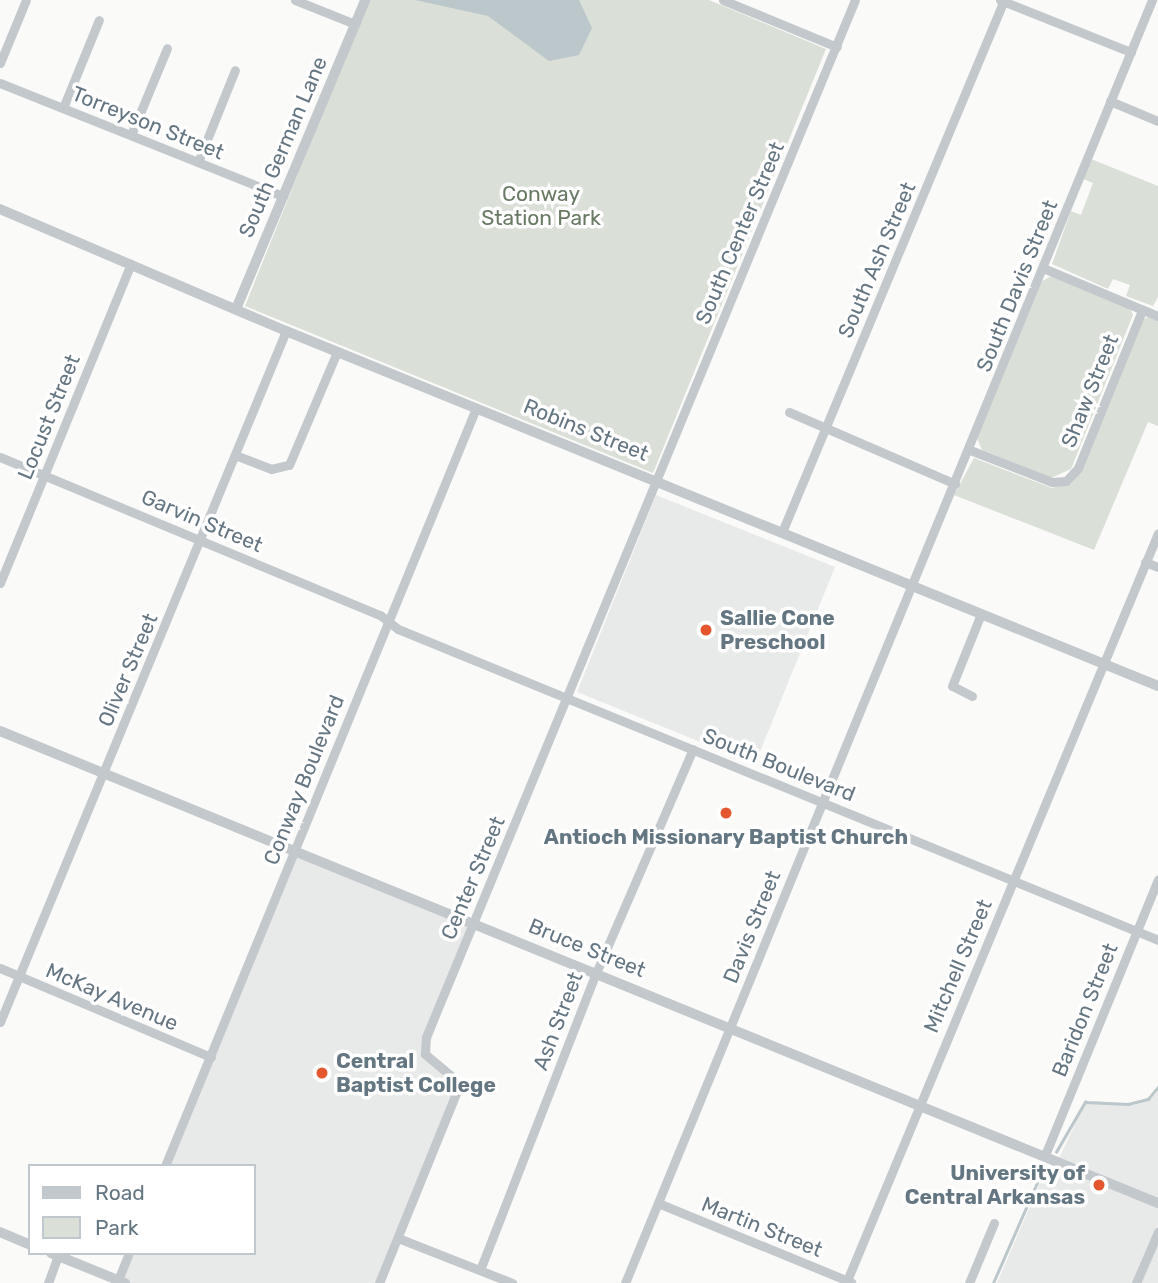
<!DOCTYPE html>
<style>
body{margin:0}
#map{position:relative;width:1158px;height:1283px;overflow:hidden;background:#fafaf8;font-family:Rubik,sans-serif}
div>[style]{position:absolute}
.built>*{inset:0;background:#e8e9e9}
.green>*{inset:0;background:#dadfd7}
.water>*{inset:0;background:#bbc7cb}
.stream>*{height:2.5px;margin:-1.25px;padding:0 1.25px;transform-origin:1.25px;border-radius:1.25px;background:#bbc7cb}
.minor>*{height:9px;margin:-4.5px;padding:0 4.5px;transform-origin:4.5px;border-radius:4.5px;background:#c3c8cc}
.tertiary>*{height:10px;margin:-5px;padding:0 5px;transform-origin:5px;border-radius:5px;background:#c3c8cc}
.dots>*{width:19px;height:19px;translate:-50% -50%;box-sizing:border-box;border:4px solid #fff;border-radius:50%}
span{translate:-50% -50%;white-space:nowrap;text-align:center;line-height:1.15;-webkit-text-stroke:7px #fff;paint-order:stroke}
.street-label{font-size:21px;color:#657683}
.park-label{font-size:21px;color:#687a64}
.poi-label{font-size:21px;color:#657683;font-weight:700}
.left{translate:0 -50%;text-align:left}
.right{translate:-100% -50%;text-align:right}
.legend{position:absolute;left:28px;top:1164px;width:228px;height:91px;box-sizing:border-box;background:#fff;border:2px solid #c1c8cd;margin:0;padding:9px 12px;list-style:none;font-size:21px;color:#657683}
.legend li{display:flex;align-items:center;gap:14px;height:35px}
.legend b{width:35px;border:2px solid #c1c8cd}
</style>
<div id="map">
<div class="built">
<div style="clip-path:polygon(656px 495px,835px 567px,755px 764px,577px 692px)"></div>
<div style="clip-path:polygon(294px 850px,473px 923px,426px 1054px,456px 1093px,379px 1283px,125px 1283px,118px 1280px,129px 1253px,254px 1253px,254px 1166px,165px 1166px)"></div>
<div style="clip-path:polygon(1158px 1091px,1158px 1283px,997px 1283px,1042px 1178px,1054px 1169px,1084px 1105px,1095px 1101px,1134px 1105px,1151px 1099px)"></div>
</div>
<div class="green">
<div style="clip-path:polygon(368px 0,709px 0,826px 49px,653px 473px,245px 306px)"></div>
<div style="clip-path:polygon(1091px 159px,1158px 186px,1158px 297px,1153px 306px,1126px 296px,1130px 285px,1113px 279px,1108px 289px,1052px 264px,1071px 211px,1081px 215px,1093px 183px,1083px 179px)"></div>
<div style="clip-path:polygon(1052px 276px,1130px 308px,1133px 315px,1071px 469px,1051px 478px,982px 450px,977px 438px,1042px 281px)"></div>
<div style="clip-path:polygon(1149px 317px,1158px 320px,1158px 426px,1148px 422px,1094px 550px,954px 495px,974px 458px,1052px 488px,1073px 481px,1143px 319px)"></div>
</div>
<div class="water">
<div style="clip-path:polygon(415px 0,579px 0,592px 28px,579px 55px,549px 61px,488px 16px)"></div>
</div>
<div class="stream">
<div style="left:1056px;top:1152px;width:58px;rotate:-59.9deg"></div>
<div style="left:1085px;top:1102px;width:43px;rotate:2.7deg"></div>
<div style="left:1128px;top:1104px;width:21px;rotate:-14deg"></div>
<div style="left:1148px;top:1099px;width:16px;rotate:-50deg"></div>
<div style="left:993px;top:1283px;width:117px;rotate:-66.3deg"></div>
<div style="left:1040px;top:1176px;width:13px;rotate:-39deg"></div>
</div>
<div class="minor">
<div style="left:295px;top:0;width:65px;rotate:21.8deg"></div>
<div style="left:723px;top:0;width:123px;rotate:22.4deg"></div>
<div style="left:1000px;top:0;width:141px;rotate:21.7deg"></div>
<div style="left:0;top:63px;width:68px;rotate:-67.6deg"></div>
<div style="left:0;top:83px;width:305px;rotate:21.8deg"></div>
<div style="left:1110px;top:101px;width:52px;rotate:22.6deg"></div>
<div style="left:63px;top:108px;width:95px;rotate:-67.8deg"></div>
<div style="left:131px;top:135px;width:94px;rotate:-67.5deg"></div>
<div style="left:198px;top:162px;width:99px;rotate:-68.1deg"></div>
<div style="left:1043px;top:268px;width:125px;rotate:22.7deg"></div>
<div style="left:789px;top:412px;width:181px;rotate:23.4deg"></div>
<div style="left:970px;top:450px;width:88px;rotate:21.3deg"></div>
<div style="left:1052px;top:482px;width:14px;rotate:-4deg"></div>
<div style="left:1066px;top:481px;width:18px;rotate:-47deg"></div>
<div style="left:1078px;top:468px;width:170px;rotate:-67.9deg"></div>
<div style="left:235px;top:455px;width:39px;rotate:21deg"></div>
<div style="left:271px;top:469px;width:18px;rotate:-13deg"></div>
<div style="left:289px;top:465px;width:123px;rotate:-67deg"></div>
<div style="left:0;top:457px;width:412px;rotate:22.6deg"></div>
<div style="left:380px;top:615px;width:23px;rotate:38deg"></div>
<div style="left:398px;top:629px;width:821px;rotate:22.25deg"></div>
<div style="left:782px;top:532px;width:576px;rotate:-67.35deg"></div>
<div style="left:1145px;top:562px;width:14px;rotate:21deg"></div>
<div style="left:0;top:583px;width:345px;rotate:-67.7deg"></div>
<div style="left:972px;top:696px;width:22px;rotate:-153deg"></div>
<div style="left:952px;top:686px;width:78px;rotate:-68.1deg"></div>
<div style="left:0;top:968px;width:229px;rotate:22.9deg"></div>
<div style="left:0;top:1022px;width:748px;rotate:-67.52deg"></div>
<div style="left:1045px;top:1155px;width:298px;rotate:-67.7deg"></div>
<div style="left:165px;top:1166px;width:819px;rotate:-67.69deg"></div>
<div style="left:658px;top:1203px;width:209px;rotate:22.3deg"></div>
<div style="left:398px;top:1238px;width:123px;rotate:21.5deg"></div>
<div style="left:480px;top:1270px;width:319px;rotate:-68.7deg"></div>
<div style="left:596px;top:973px;width:244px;rotate:-66.6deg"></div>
<div style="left:118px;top:1280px;width:29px;rotate:-68deg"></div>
<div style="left:48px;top:1283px;width:29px;rotate:-70deg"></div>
<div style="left:379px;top:1283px;width:205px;rotate:-67.9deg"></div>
<div style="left:456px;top:1093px;width:19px;rotate:-108deg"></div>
<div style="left:450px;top:1075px;width:33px;rotate:-140deg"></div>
<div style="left:425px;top:1054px;width:17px;rotate:-87deg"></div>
<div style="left:426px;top:1037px;width:1122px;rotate:-67.53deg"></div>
<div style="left:625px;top:1283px;width:1387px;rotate:-67.67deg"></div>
<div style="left:846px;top:1283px;width:812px;rotate:-67.41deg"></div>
<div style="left:969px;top:1283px;width:65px;rotate:-67.4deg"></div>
<div style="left:1136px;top:1283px;width:56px;rotate:-66.7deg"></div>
</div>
<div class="tertiary">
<div style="left:0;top:209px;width:311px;rotate:23.1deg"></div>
<div style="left:286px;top:331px;width:941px;rotate:22.15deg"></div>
<div style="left:236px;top:309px;width:335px;rotate:-67.3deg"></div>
<div style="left:0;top:731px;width:1250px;rotate:22.18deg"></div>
<div style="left:0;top:1232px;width:33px;rotate:23deg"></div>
<div style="left:51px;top:1253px;width:80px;rotate:22.1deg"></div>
</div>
<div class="dots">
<div style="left:706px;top:630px;background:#e4572e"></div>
<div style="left:726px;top:813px;background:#e4572e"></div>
<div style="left:322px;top:1073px;background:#e4572e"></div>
<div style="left:1099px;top:1185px;background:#e4572e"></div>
</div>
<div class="street-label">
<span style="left:148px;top:123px;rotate:22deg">Torreyson Street</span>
<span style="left:283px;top:147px;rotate:-67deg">South German Lane</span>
<span style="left:740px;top:233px;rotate:-67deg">South Center Street</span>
<span style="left:877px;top:260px;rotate:-67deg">South Ash Street</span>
<span style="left:1017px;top:286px;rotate:-68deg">South Davis Street</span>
<span style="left:1090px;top:391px;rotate:-68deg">Shaw Street</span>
<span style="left:49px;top:417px;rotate:-68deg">Locust Street</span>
<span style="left:586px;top:430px;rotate:22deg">Robins Street</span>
<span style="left:202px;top:521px;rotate:23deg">Garvin Street</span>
<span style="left:128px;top:670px;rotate:-67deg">Oliver Street</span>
<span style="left:779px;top:765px;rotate:22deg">South Boulevard</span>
<span style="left:304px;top:780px;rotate:-68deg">Conway Boulevard</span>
<span style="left:473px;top:878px;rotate:-67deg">Center Street</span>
<span style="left:752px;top:927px;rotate:-68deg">Davis Street</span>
<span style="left:587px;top:948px;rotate:22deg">Bruce Street</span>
<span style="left:958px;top:966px;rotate:-67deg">Mitchell Street</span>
<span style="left:112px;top:997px;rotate:23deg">McKay Avenue</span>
<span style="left:1085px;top:1010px;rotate:-68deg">Baridon Street</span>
<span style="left:558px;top:1021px;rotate:-69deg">Ash Street</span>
<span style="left:762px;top:1227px;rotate:22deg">Martin Street</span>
</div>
<div class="park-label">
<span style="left:541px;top:206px">Conway<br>Station Park</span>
</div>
<div class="poi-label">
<span class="left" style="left:720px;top:630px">Sallie Cone<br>Preschool</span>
<span style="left:726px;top:837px">Antioch Missionary Baptist Church</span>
<span class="left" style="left:336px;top:1073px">Central<br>Baptist College</span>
<span class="right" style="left:1085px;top:1185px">University of<br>Central Arkansas</span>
</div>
<ul class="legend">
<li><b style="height:9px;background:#c3c8cc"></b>Road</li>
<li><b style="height:19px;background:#dadfd7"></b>Park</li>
</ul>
</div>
